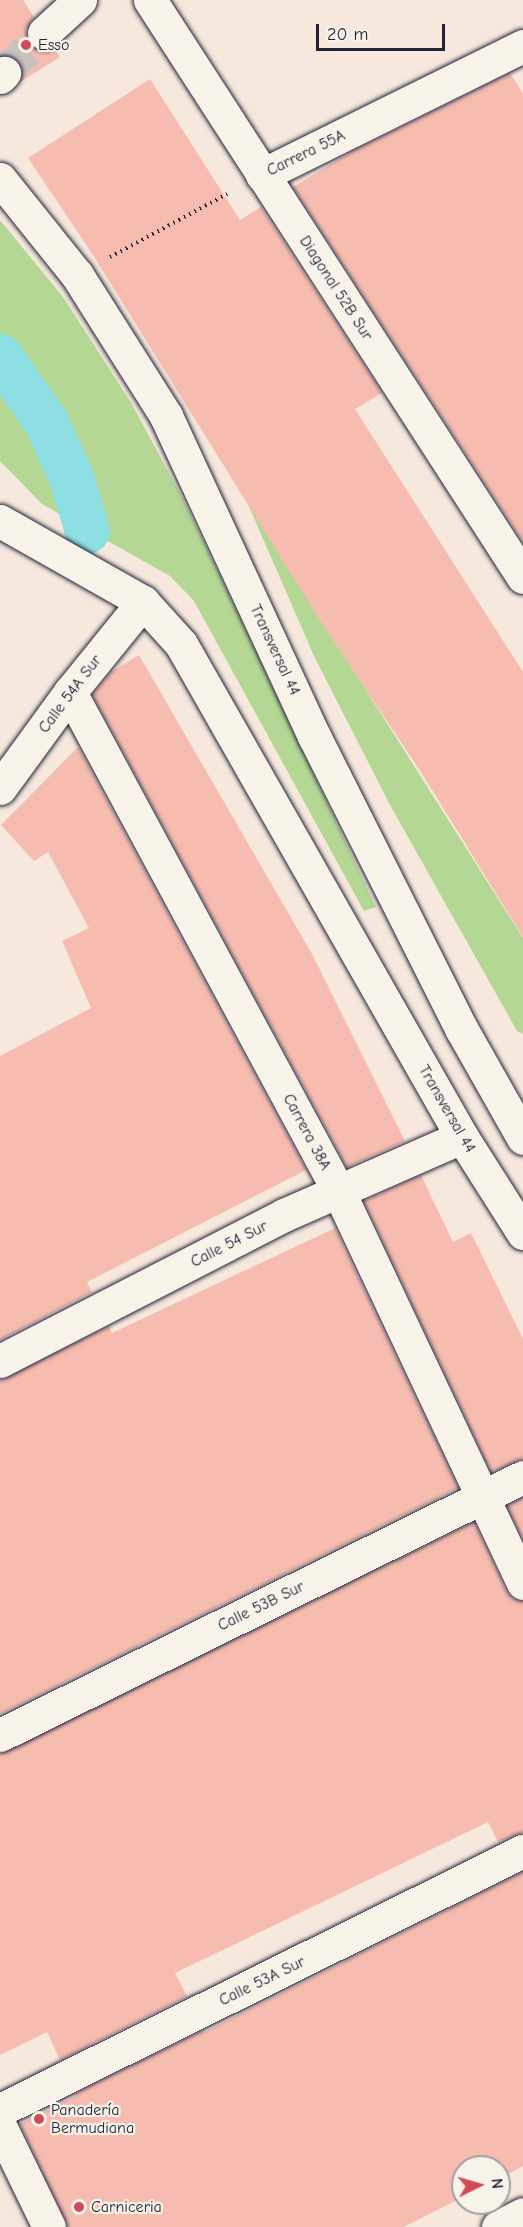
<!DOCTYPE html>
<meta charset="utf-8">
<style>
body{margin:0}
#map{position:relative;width:523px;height:2227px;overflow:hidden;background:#f7e8dd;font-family:"Comic Neue",sans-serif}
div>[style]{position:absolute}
.green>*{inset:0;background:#b4d893}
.canal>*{height:45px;margin:-22.5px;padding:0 22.5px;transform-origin:22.5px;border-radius:22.5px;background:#8ddfe4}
.building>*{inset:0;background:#f6bcb0}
.minor-tunnel>*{height:33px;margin-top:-16.5px;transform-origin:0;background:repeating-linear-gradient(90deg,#ccc0bd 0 33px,transparent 0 49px)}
.path>*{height:4px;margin-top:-2px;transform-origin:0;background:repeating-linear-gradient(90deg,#22223b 0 1.5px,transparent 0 6px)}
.roads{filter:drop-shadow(0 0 2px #22223b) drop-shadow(0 0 2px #22223b)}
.minor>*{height:33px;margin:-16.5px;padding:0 16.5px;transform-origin:16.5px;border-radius:16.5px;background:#f7f3e8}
.dots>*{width:16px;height:16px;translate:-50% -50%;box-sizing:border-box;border:3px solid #f7f3e8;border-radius:50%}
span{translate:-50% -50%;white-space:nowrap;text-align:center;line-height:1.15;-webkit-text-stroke:4.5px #f7f3e8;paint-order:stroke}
.poi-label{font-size:16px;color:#22223b}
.left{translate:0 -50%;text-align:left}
.street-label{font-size:16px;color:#22223b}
.north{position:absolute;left:451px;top:2155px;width:60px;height:60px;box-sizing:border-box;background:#f7f3e8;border:2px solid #a29fa3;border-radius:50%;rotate:85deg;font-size:16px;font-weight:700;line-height:24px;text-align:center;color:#22223b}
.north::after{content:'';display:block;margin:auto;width:21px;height:27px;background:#d1495b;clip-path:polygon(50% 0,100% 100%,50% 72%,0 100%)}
.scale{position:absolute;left:316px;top:24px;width:129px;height:27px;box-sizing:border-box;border:3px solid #22223b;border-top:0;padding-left:8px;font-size:18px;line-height:21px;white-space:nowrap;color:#22223b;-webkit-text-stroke:4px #f7f3e8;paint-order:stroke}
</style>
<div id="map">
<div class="green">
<div style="clip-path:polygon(0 220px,63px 297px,130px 401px,183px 499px,225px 586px,376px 907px,364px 911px,194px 601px,170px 576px,42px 504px,0 461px)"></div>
<div style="clip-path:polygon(247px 502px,523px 938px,523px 1034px,517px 1031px,390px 805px,314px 656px)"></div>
</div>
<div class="canal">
<div style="left:0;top:356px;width:78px;rotate:54.9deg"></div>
<div style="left:45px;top:420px;width:63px;rotate:65.5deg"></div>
<div style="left:71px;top:477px;width:56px;rotate:73.5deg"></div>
</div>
<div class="building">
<div style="clip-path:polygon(0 0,23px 0,34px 17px,26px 28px,26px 38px,30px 45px,39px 51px,54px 48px,60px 57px,20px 82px,22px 69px,18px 60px,9px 55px,0 55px)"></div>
<div style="clip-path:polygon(510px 73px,523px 94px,523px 542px,293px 187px,351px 152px)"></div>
<div style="clip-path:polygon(150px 79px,240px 220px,261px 207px,382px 393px,355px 409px,523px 672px,523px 937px,424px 777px,314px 611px,93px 255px,28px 158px)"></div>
<div style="clip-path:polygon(139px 655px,312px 954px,405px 1141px,347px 1167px,92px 694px,111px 672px)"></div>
<div style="clip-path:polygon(78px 747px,306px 1170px,87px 1282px,92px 1292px,0 1340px,0 1056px,91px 1008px,62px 941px,89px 928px,48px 852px,34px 861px,1px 825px)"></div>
<div style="clip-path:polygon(421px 1175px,453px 1242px,471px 1233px,523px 1339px,523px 1458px,491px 1472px,364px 1201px)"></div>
<div style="clip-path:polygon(335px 1228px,458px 1488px,0 1714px,0 1380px,109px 1326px,112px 1333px)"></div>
<div style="clip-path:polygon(523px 1498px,523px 1539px,507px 1506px)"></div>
<div style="clip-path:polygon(474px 1522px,506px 1591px,513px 1599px,523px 1601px,523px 1832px,498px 1842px,488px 1822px,175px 1973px,187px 1996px,60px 2060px,47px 2032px,0 2055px,0 1754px)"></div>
<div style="clip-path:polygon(523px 1872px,523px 2166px,499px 2179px,499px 2167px,463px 2167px,463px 2197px,404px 2227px,68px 2227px,20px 2124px,76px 2096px,75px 2094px,204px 2030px,205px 2032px)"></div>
</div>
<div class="minor-tunnel">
<div style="left:4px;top:73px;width:57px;rotate:-45deg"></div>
</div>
<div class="path">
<div style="left:110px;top:257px;width:133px;rotate:-28.3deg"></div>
</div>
<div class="roads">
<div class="minor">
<div style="left:150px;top:0;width:687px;rotate:57.12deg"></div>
<div style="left:44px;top:33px;width:49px;rotate:-42.5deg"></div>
<div style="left:0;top:77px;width:6px;rotate:-45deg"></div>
<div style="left:262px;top:175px;width:291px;rotate:-26.3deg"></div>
<div style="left:0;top:179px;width:123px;rotate:51.3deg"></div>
<div style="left:77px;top:275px;width:167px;rotate:57.7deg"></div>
<div style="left:166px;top:416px;width:353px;rotate:65.2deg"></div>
<div style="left:314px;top:736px;width:329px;rotate:63.3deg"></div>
<div style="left:462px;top:1030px;width:124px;rotate:60.5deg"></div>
<div style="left:0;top:521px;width:164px;rotate:29.5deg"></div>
<div style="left:143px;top:602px;width:57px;rotate:47.9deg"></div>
<div style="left:181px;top:644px;width:567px;rotate:60.32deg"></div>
<div style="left:462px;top:1137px;width:114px;rotate:57.6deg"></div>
<div style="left:70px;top:692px;width:568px;rotate:61.72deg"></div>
<div style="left:339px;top:1192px;width:432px;rotate:64.8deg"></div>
<div style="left:0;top:788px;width:119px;rotate:-53.9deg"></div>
<div style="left:70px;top:692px;width:116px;rotate:-51deg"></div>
<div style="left:0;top:1361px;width:319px;rotate:-27.2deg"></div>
<div style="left:284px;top:1215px;width:194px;rotate:-23.7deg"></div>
<div style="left:0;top:1735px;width:583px;rotate:-26.26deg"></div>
<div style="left:0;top:2110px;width:584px;rotate:-26.35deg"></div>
<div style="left:0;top:2126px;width:112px;rotate:64.1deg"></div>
<div style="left:498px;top:2227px;width:28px;rotate:-27deg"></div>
</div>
</div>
<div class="dots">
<div style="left:26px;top:45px;background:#d1495b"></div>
<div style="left:39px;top:2119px;background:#d1495b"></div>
<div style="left:79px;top:2207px;background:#d1495b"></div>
</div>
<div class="poi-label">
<span class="left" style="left:38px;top:45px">Esso</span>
<span class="left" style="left:51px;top:2119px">Panadería<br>Bermudiana</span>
<span class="left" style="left:91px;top:2207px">Carniceria</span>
</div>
<div class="street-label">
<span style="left:306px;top:153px;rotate:-26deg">Carrera 55A</span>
<span style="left:336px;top:288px;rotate:57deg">Diagonal 52B Sur</span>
<span style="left:275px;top:650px;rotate:65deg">Transversal 44</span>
<span style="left:70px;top:694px;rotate:-53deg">Calle 54A Sur</span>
<span style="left:447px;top:1109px;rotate:60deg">Transversal 44</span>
<span style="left:307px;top:1132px;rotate:62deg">Carrera 38A</span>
<span style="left:229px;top:1244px;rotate:-27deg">Calle 54 Sur</span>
<span style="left:261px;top:1606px;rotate:-26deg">Calle 53B Sur</span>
<span style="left:262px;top:1981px;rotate:-26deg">Calle 53A Sur</span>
</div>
<div class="north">N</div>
<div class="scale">20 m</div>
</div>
